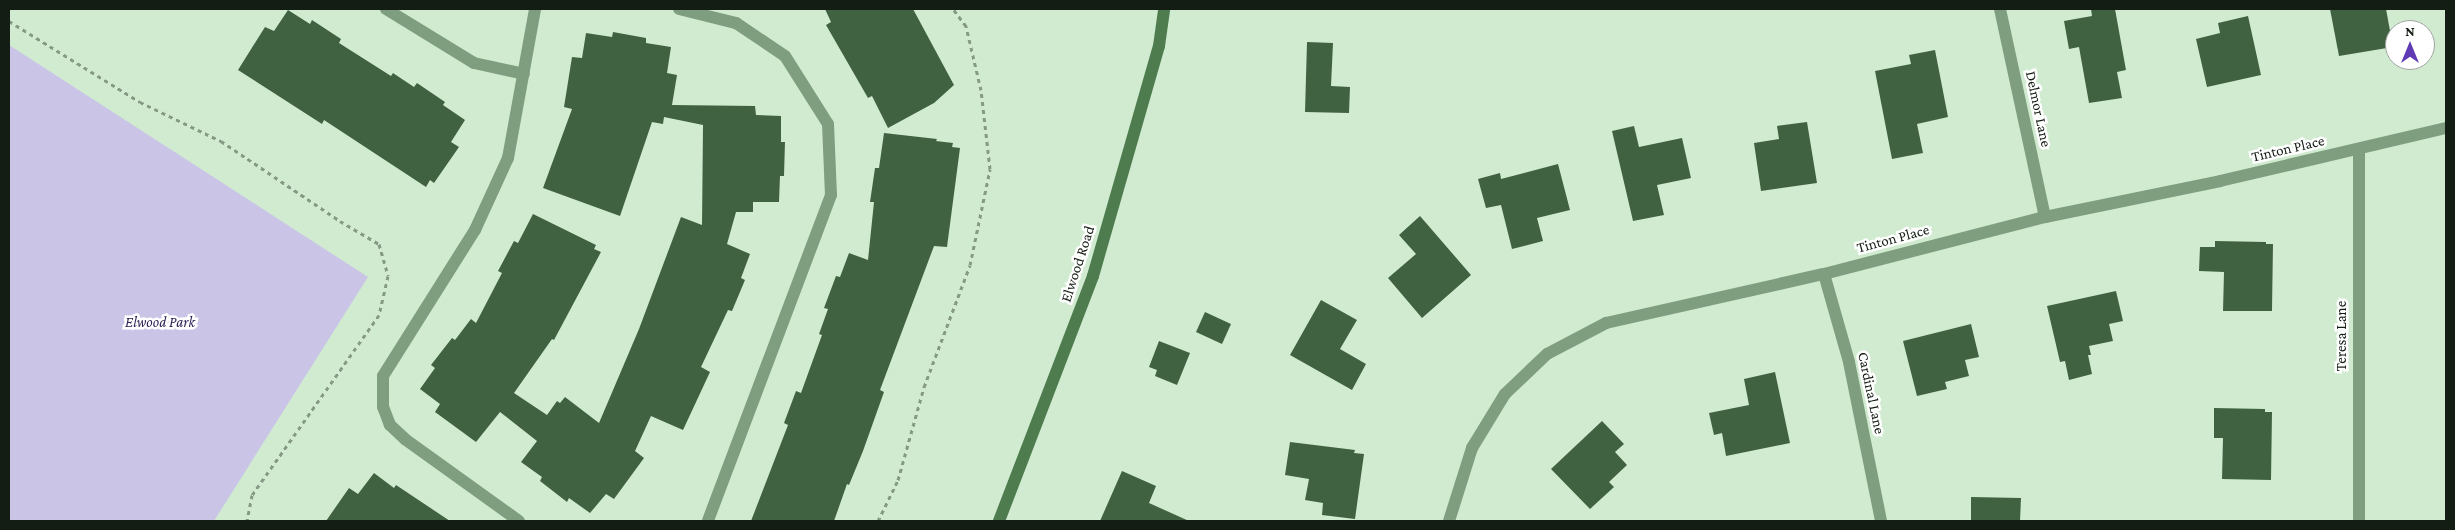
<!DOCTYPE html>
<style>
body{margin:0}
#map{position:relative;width:2455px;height:530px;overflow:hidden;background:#d1ebd1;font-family:"Crimson Pro",serif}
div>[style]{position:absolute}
.green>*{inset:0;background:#cac5e7}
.building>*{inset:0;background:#416241}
.path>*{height:3px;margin-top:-1.5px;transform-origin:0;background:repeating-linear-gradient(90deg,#859985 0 4px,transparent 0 8px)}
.lane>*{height:12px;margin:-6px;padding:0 6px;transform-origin:6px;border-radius:6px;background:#7f9e7f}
.street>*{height:12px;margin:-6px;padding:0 6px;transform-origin:6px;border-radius:6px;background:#7f9e7f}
.secondary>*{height:12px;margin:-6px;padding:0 6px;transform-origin:6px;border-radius:6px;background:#4e7c4f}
span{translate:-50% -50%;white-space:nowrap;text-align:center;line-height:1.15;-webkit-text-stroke:5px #fff;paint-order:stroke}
.street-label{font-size:15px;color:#141d14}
.park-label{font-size:15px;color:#2c1d53;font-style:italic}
.frame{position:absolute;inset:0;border:10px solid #141d14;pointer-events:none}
.north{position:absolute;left:2385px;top:20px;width:50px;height:50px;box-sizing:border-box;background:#fff;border:1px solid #a1a5a1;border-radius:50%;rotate:0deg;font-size:14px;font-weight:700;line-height:20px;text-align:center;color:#141d14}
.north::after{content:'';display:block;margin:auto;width:18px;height:22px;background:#5f3bb4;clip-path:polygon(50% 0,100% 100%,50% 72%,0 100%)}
</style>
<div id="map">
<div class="green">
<div style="clip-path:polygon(9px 45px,368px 277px,214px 521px,9px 521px)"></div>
</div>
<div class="building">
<div style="clip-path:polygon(825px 9px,913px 9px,954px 85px,934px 103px,888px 128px,872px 96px,868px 98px,826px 25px,831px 22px)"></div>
<div style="clip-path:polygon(2091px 9px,2115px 9px,2126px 70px,2117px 72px,2122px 98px,2089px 103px,2079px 47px,2069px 49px,2064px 21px,2092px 16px)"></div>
<div style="clip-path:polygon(2330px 9px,2386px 9px,2393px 47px,2339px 56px)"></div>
<div style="clip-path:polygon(288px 10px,310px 24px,312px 20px,341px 39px,339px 43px,391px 76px,393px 73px,414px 87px,417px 83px,445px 102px,443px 105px,465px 120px,451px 142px,459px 147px,434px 183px,430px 180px,426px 187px,324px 120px,322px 124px,238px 70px,265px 27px,274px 31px)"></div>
<div style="clip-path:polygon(2248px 16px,2261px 75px,2207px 87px,2196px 39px,2220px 33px,2218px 23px)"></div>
<div style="clip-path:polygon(613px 32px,646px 38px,646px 43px,671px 47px,667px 73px,677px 75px,672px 105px,755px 106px,756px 115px,781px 116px,781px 142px,785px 142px,784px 176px,780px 176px,779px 202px,753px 202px,753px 212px,736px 212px,727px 244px,750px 254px,741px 278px,745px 280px,732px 311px,728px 310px,701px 367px,710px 372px,683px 430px,651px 416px,635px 451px,644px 458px,614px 499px,606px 494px,590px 513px,569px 498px,567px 502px,540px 481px,542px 477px,521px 462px,537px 441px,500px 412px,476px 442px,435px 412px,440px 404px,420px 389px,435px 368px,431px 365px,452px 338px,455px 340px,471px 319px,476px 323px,502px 273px,498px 271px,514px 241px,518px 243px,533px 214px,596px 245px,594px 249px,601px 252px,554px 340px,552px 339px,514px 393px,547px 415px,557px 401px,560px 403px,565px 397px,599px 423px,639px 329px,681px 217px,702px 225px,703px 125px,664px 117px,663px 124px,652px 122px,620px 216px,543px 188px,572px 109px,564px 107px,572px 57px,582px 58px,586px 33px,612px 37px)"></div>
<div style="clip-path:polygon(1307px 42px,1333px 43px,1331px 86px,1350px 87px,1349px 113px,1305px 112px)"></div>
<div style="clip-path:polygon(1935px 50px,1948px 117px,1917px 124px,1923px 153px,1892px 159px,1875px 71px,1911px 64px,1909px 55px)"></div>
<div style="clip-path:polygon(1807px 122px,1817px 183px,1761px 191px,1754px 143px,1779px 139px,1777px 126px)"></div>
<div style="clip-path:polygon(1634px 126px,1639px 147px,1682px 138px,1691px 178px,1657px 185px,1664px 215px,1633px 221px,1612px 131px)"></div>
<div style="clip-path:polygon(884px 133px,937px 139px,936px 141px,953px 143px,952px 147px,960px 148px,947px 247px,934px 246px,880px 390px,884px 392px,863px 451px,849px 485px,847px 484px,834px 521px,751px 521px,788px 425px,784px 423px,796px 391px,801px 393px,822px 335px,819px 334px,828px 309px,824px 308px,836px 276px,840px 277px,849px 253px,868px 260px,874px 202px,870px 202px,875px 168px,879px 168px)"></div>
<div style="clip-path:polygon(1558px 164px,1570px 210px,1537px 218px,1543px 241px,1512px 249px,1501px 205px,1486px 208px,1478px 179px,1500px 173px,1501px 179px)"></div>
<div style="clip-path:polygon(1420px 216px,1471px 275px,1422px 318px,1388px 278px,1416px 254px,1399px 235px)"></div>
<div style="clip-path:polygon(2215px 241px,2266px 242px,2266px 244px,2273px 244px,2272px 311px,2223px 311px,2224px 272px,2199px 271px,2200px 247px,2215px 247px)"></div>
<div style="clip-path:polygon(2116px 291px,2123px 321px,2109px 324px,2113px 341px,2089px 346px,2091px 355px,2088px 355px,2092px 374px,2069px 380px,2065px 361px,2060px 362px,2047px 306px)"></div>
<div style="clip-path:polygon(1321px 300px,1357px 320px,1340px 349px,1366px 364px,1352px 390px,1290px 355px)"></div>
<div style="clip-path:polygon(1205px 312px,1231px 324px,1222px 344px,1196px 332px)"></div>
<div style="clip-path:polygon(1971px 324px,1979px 357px,1965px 360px,1969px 376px,1945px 382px,1947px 389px,1917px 396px,1903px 341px)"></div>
<div style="clip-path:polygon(1159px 341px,1190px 353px,1177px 385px,1155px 376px,1157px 370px,1149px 367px)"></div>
<div style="clip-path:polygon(1775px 372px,1790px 443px,1726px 456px,1722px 433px,1714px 435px,1709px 413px,1749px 405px,1744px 379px)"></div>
<div style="clip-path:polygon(2214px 408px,2265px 409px,2265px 412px,2272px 412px,2271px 480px,2222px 479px,2223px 438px,2214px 438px)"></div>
<div style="clip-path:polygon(1602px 421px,1624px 444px,1615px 452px,1627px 465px,1609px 482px,1614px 487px,1590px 509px,1551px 469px)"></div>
<div style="clip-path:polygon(1290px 442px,1355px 450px,1354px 453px,1364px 454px,1355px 519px,1322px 515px,1323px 503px,1305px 500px,1309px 479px,1285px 475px)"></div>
<div style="clip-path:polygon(1122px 471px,1156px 486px,1149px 503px,1189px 521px,1100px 521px)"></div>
<div style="clip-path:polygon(374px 473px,394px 488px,396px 485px,450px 521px,326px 521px,349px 488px,358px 494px)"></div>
<div style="clip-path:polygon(1971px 497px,2021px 498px,2020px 521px,1971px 521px)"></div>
</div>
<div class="path">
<div style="left:9px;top:21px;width:154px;rotate:31.7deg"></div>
<div style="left:140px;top:102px;width:90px;rotate:25.7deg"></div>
<div style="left:221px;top:141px;width:143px;rotate:33.9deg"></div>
<div style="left:340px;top:221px;width:45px;rotate:30.5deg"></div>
<div style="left:379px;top:244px;width:33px;rotate:74deg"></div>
<div style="left:388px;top:276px;width:40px;rotate:103deg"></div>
<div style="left:379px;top:315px;width:220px;rotate:125.2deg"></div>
<div style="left:252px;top:495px;width:26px;rotate:101deg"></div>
<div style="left:878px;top:521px;width:46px;rotate:-64deg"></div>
<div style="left:898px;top:480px;width:97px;rotate:-74.4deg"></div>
<div style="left:924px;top:387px;width:130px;rotate:-69.3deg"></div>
<div style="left:970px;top:265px;width:98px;rotate:-78.2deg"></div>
<div style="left:990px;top:169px;width:80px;rotate:-96.5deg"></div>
<div style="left:981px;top:90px;width:66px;rotate:-103.2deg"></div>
<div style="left:966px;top:26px;width:21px;rotate:-127deg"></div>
</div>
<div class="lane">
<div style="left:386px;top:9px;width:103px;rotate:31.5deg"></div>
<div style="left:474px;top:63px;width:51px;rotate:12.4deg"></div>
</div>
<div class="street">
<div style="left:679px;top:9px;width:59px;rotate:13.8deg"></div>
<div style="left:736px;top:23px;width:59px;rotate:34deg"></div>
<div style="left:785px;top:56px;width:80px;rotate:57.7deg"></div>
<div style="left:828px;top:124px;width:71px;rotate:87.6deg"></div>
<div style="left:831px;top:195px;width:348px;rotate:110.7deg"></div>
<div style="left:2000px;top:9px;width:213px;rotate:77.8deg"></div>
<div style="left:2359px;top:150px;width:371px;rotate:90deg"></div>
<div style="left:1824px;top:274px;width:91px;rotate:74.1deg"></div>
<div style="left:1849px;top:362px;width:162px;rotate:78.6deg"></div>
<div style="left:519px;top:521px;width:140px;rotate:-144.3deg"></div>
<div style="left:405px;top:439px;width:21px;rotate:-137deg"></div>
<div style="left:390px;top:425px;width:19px;rotate:-111deg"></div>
<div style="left:383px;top:407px;width:31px;rotate:-90deg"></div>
<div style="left:383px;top:376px;width:173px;rotate:-57.8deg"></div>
<div style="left:475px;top:230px;width:79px;rotate:-65.4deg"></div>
<div style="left:508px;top:158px;width:151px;rotate:-79.7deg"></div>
<div style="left:1449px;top:521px;width:77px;rotate:-72.5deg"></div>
<div style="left:1472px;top:448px;width:63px;rotate:-58.6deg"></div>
<div style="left:1505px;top:394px;width:58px;rotate:-43.6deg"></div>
<div style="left:1547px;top:354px;width:67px;rotate:-27.7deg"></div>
<div style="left:1606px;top:323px;width:223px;rotate:-12.7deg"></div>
<div style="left:1824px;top:274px;width:228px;rotate:-14.5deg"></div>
<div style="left:2045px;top:217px;width:179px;rotate:-11.6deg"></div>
<div style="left:2220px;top:181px;width:232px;rotate:-13.2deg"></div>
</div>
<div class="secondary">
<div style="left:999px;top:521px;width:262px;rotate:-69deg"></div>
<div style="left:1093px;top:276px;width:239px;rotate:-74deg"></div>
<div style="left:1159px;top:46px;width:37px;rotate:-82deg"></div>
</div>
<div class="street-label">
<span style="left:2038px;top:109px;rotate:78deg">Delmor Lane</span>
<span style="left:2288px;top:149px;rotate:-13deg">Tinton Place</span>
<span style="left:1893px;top:239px;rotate:-15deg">Tinton Place</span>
<span style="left:1078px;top:264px;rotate:-72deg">Elwood Road</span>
<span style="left:2342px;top:336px;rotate:-90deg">Teresa Lane</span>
<span style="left:1871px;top:393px;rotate:78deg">Cardinal Lane</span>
</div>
<div class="park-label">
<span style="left:160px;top:323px">Elwood Park</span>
</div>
<div class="frame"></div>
<div class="north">N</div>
</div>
